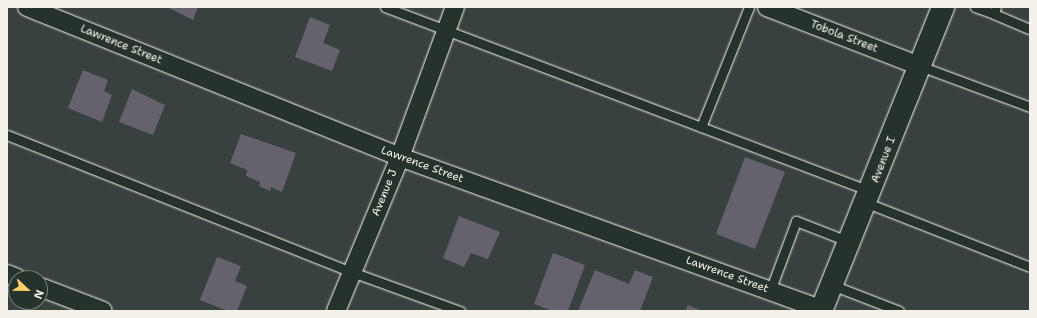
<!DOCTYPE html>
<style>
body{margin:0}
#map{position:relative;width:1037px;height:318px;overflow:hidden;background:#394140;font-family:"Shantell Sans",sans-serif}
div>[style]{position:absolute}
.building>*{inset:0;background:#65626d}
.roads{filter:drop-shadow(0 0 1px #f4f1e8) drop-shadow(0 0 1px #f4f1e8)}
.service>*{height:9px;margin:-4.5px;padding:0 4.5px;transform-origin:4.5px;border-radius:4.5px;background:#26332d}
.minor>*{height:18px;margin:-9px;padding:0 9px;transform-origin:9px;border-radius:9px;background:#26332d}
.secondary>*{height:22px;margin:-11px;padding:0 11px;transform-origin:11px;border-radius:11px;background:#26332d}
span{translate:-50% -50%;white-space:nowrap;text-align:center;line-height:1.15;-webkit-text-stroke:4px #26332d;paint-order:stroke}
.street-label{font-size:11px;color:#f4f1e8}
.frame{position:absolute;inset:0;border:8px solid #f4f1e8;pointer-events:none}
.north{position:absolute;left:8px;top:270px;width:40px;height:40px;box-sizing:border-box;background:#26332d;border:1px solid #787f78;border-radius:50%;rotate:112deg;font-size:11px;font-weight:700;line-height:16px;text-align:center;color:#f4f1e8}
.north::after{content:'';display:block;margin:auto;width:14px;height:18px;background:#ffd166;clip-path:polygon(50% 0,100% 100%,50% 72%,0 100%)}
</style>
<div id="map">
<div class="building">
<div style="clip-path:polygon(167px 7px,198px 7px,193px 20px)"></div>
<div style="clip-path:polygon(310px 17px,330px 25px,323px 43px,340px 50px,332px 71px,295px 57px)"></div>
<div style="clip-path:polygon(83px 70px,108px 80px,104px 91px,112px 95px,102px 122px,68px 108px)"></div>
<div style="clip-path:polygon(132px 89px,165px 105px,153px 135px,119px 122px)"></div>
<div style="clip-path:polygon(241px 134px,296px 153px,282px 192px,271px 187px,270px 191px,259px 186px,260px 182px,246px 176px,247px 170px,230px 163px)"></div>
<div style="clip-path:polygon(745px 157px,785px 172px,755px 249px,716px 234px)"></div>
<div style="clip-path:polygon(459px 216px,500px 232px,488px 259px,471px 253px,464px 267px,443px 258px)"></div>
<div style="clip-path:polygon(553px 253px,585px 265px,568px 311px,552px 311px,534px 304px)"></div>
<div style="clip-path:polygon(217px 257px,241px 266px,235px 281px,247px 286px,237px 311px,228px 311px,200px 300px)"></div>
<div style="clip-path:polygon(595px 270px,629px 284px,635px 270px,653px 277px,640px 311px,578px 311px)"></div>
<div style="clip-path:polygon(688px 305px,702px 311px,685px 311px)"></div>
</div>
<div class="roads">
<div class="service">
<div style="left:385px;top:7px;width:519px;rotate:20.78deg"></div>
<div style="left:975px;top:7px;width:20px;rotate:20deg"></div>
<div style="left:994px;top:14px;width:7px;rotate:-74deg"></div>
<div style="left:994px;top:14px;width:39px;rotate:23deg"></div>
<div style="left:920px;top:66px;width:117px;rotate:20.4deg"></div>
<div style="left:701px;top:127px;width:129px;rotate:-68.2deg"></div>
<div style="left:7px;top:135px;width:371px;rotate:21.7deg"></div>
<div style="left:352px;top:272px;width:115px;rotate:19.9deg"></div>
<div style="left:867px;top:203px;width:175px;rotate:21.4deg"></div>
<div style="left:832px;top:285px;width:72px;rotate:21.2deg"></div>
<div style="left:770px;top:291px;width:75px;rotate:-69.6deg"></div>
<div style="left:796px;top:221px;width:58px;rotate:21.3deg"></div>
</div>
<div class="minor">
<div style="left:27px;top:7px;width:402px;rotate:21.9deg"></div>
<div style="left:400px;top:157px;width:449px;rotate:19.9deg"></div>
<div style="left:767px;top:7px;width:164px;rotate:21.1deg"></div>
<div style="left:7px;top:274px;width:11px;rotate:22deg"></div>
<div style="left:40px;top:287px;width:67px;rotate:20.9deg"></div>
<div style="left:336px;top:311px;width:167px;rotate:-67.4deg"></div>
<div style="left:400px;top:157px;width:160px;rotate:-69.9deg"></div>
</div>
<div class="secondary">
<div style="left:821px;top:311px;width:328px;rotate:-68.1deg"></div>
</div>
</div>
<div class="street-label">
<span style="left:844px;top:37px;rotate:21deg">Tobola Street</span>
<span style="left:121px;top:45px;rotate:22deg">Lawrence Street</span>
<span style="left:884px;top:160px;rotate:-69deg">Avenue I</span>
<span style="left:422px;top:165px;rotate:20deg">Lawrence Street</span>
<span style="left:385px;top:193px;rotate:-68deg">Avenue J</span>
<span style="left:727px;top:275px;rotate:20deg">Lawrence Street</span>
</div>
<div class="frame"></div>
<div class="north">N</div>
</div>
